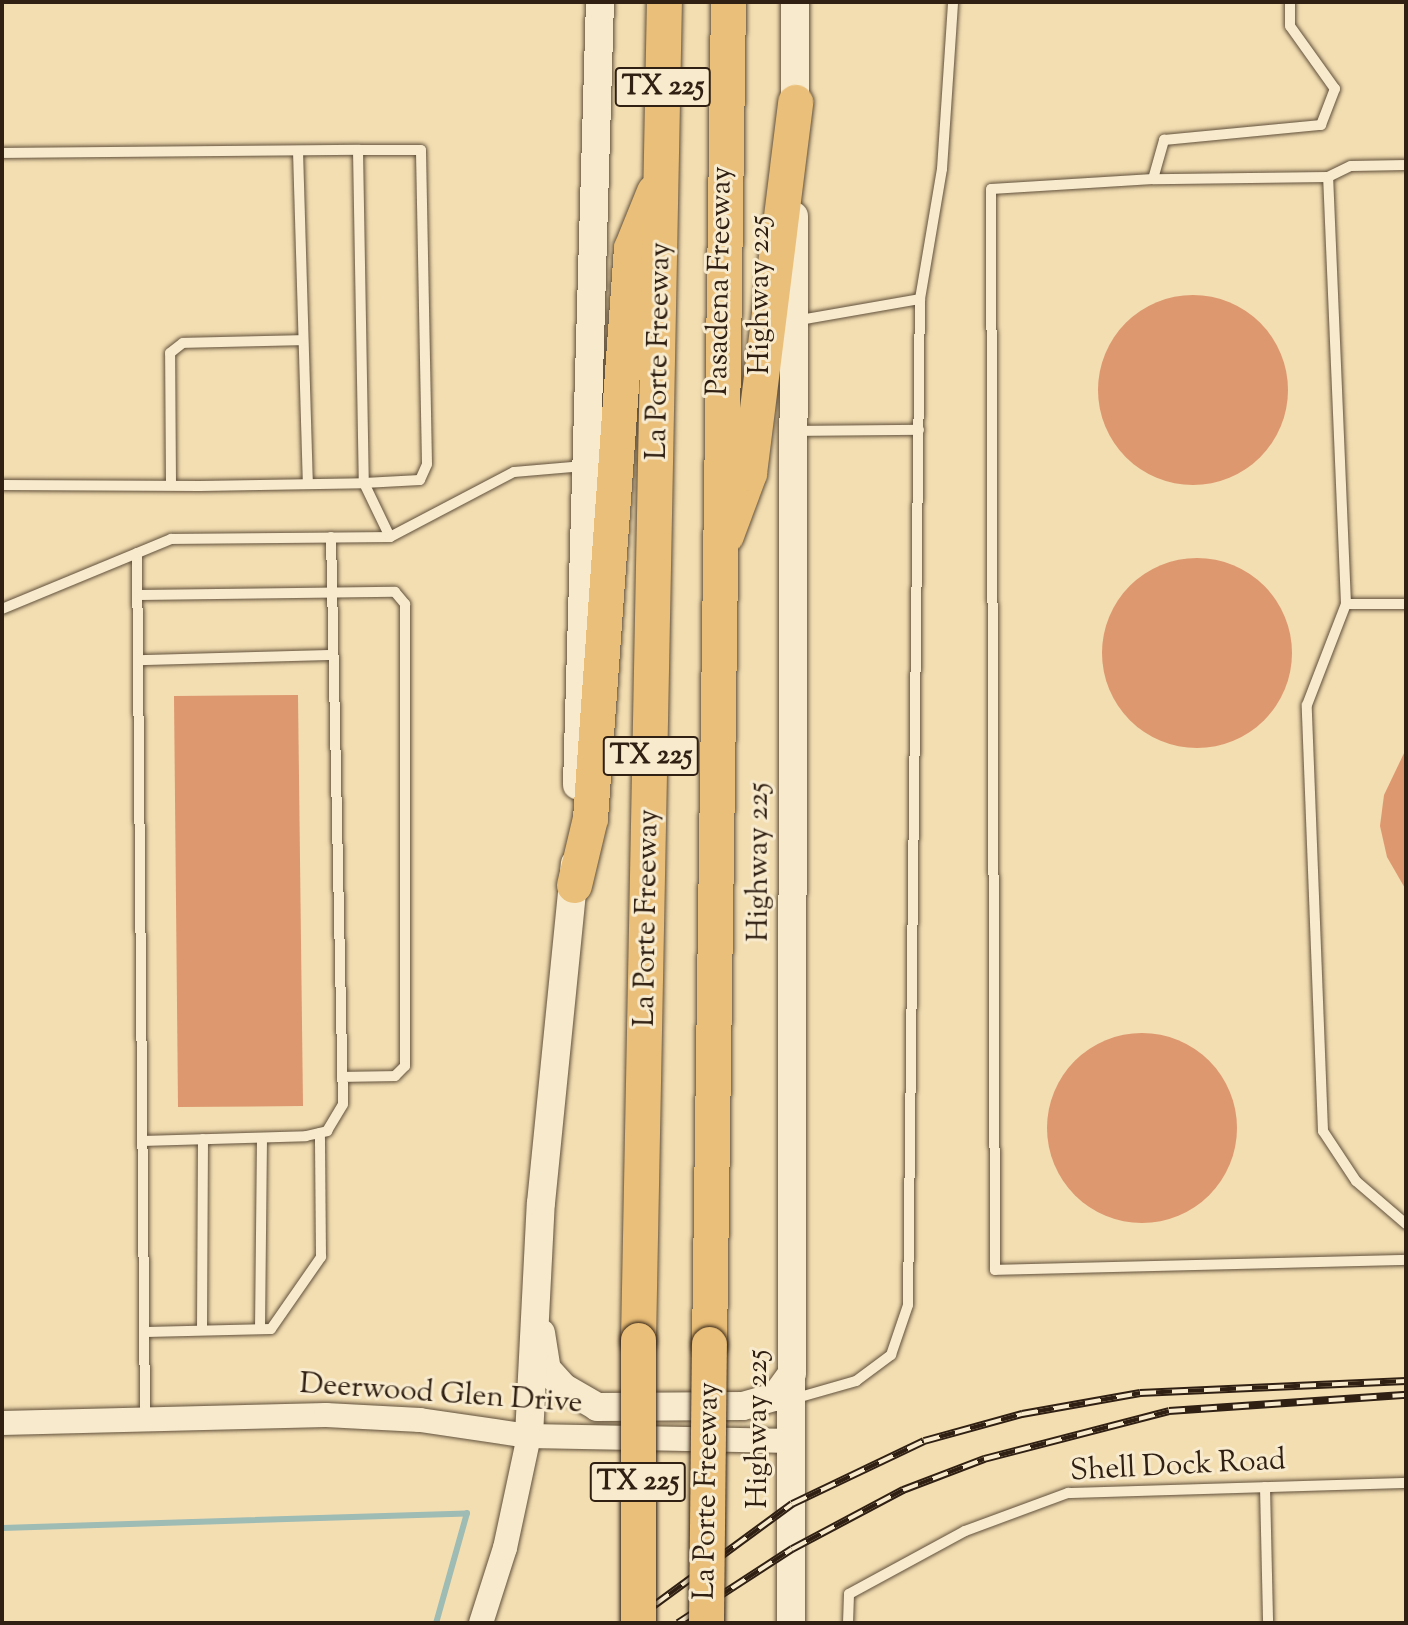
<!DOCTYPE html>
<style>
body{margin:0}
#map{position:relative;width:1408px;height:1625px;overflow:hidden;background:#f3deb2;font-family:"Sorts Mill Goudy",serif}
div>[style]{position:absolute}
.stream>*{height:6px;margin:-3px;padding:0 3px;transform-origin:3px;border-radius:3px;background:#9ebbb4}
.building>*{inset:0;background:#dd986f}
.round{border-radius:50%}
.roads{filter:drop-shadow(0 0 2px #61503b) drop-shadow(0 0 2px #61503b)}
.service>*{height:10px;margin:-5px;padding:0 5px;transform-origin:5px;border-radius:5px;background:#f7eacd}
.tertiary>*{height:24px;margin:-12px;padding:0 12px;transform-origin:12px;border-radius:12px;background:#f7eacd}
.secondary>*{height:28px;margin:-14px;padding:0 14px;transform-origin:14px;border-radius:14px;background:#f7eacd}
.motorway>*{height:35px;margin:-17.5px;padding:0 17.5px;transform-origin:17.5px;border-radius:17.5px;background:#eabf79}
.rail>*{height:8px;margin-top:-4px;transform-origin:0;background:repeating-linear-gradient(90deg,#f7eacd 0 16px,#302013 0 32px);box-sizing:border-box;border-block:2px solid #302013}
.bridges{filter:drop-shadow(0 0 2px #302013) drop-shadow(0 0 2px #302013)}
.motorway-bridge>*{height:35px;margin:-17.5px;padding:0 17.5px;transform-origin:17.5px;border-radius:17.5px;background:#eabf79}
span{translate:-50% -50%;white-space:nowrap;text-align:center;line-height:1.15;-webkit-text-stroke:6px #f7eacd;paint-order:stroke}
.shield-label span{padding:2px 5px;background:#f7eacd;border:2px solid;border-radius:5px;-webkit-text-stroke-width:0}
.shield-label{font-size:28px;color:#302013;font-weight:700}
.street-label{font-size:30px;color:#302013}
.frame{position:absolute;inset:0;border:4px solid #302013;pointer-events:none}
</style>
<div id="map">
<div class="stream">
<div style="left:2px;top:1528px;width:465px;rotate:-1.8deg"></div>
<div style="left:467px;top:1513px;width:114px;rotate:105.7deg"></div>
</div>
<div class="building">
<div class="round" style="left:1098px;top:295px;width:190px;height:190px"></div>
<div class="round" style="left:1102px;top:558px;width:190px;height:190px"></div>
<div style="clip-path:polygon(298px 695px,303px 1106px,178px 1107px,174px 696px)"></div>
<div style="clip-path:polygon(1406px 749px,1406px 890px,1387px 857px,1380px 826px,1384px 795px)"></div>
<div class="round" style="left:1047px;top:1033px;width:190px;height:190px"></div>
</div>
<div class="roads">
<div class="service">
<div style="left:298px;top:151px;width:333px;rotate:88.3deg"></div>
<div style="left:2px;top:153px;width:356px;rotate:-0.5deg"></div>
<div style="left:1328px;top:177px;width:25px;rotate:-26deg"></div>
<div style="left:1351px;top:166px;width:55px;rotate:-1deg"></div>
<div style="left:1153px;top:179px;width:41px;rotate:-74.2deg"></div>
<div style="left:1164px;top:140px;width:158px;rotate:-5.5deg"></div>
<div style="left:1321px;top:125px;width:39px;rotate:-69deg"></div>
<div style="left:1335px;top:89px;width:77px;rotate:-125.5deg"></div>
<div style="left:1290px;top:26px;width:24px;rotate:-90deg"></div>
<div style="left:794px;top:321px;width:128px;rotate:-9.9deg"></div>
<div style="left:920px;top:299px;width:132px;rotate:-80.4deg"></div>
<div style="left:942px;top:169px;width:167px;rotate:-86.2deg"></div>
<div style="left:794px;top:431px;width:125px;rotate:-0.5deg"></div>
<div style="left:171px;top:482px;width:129px;rotate:-90.4deg"></div>
<div style="left:170px;top:353px;width:16px;rotate:-38deg"></div>
<div style="left:183px;top:343px;width:120px;rotate:-1.4deg"></div>
<div style="left:2px;top:485px;width:198px;rotate:0.3deg"></div>
<div style="left:200px;top:486px;width:164px;rotate:-1deg"></div>
<div style="left:364px;top:483px;width:56px;rotate:-3.1deg"></div>
<div style="left:420px;top:480px;width:17px;rotate:-66deg"></div>
<div style="left:427px;top:464px;width:314px;rotate:-91.1deg"></div>
<div style="left:421px;top:150px;width:63px;rotate:180deg"></div>
<div style="left:358px;top:150px;width:333px;rotate:89deg"></div>
<div style="left:364px;top:483px;width:60px;rotate:64.3deg"></div>
<div style="left:137px;top:553px;width:864px;rotate:89.47deg"></div>
<div style="left:139px;top:595px;width:256px;rotate:-0.7deg"></div>
<div style="left:395px;top:592px;width:16px;rotate:50deg"></div>
<div style="left:405px;top:604px;width:462px;rotate:90deg"></div>
<div style="left:405px;top:1066px;width:14px;rotate:135deg"></div>
<div style="left:395px;top:1076px;width:53px;rotate:178.9deg"></div>
<div style="left:1346px;top:604px;width:60px"></div>
<div style="left:2px;top:609px;width:183px;rotate:-22.5deg"></div>
<div style="left:171px;top:539px;width:219px;rotate:-0.5deg"></div>
<div style="left:390px;top:537px;width:140px;rotate:-27.7deg"></div>
<div style="left:514px;top:472px;width:70px;rotate:-4.9deg"></div>
<div style="left:142px;top:660px;width:191px;rotate:-1.5deg"></div>
<div style="left:142px;top:1141px;width:164px;rotate:-1.7deg"></div>
<div style="left:306px;top:1136px;width:22px;rotate:-13deg"></div>
<div style="left:327px;top:1131px;width:31px;rotate:-59deg"></div>
<div style="left:343px;top:1104px;width:567px;rotate:-91.21deg"></div>
<div style="left:1406px;top:1224px;width:66px;rotate:-139.3deg"></div>
<div style="left:1356px;top:1181px;width:60px;rotate:-123.4deg"></div>
<div style="left:1323px;top:1131px;width:426px;rotate:-92.2deg"></div>
<div style="left:1307px;top:705px;width:108px;rotate:-68.9deg"></div>
<div style="left:1346px;top:604px;width:427px;rotate:-92.4deg"></div>
<div style="left:1328px;top:177px;width:175px;rotate:179.3deg"></div>
<div style="left:1153px;top:179px;width:162px;rotate:176.5deg"></div>
<div style="left:991px;top:189px;width:1081px;rotate:89.79deg"></div>
<div style="left:995px;top:1270px;width:411px;rotate:-1.4deg"></div>
<div style="left:260px;top:1329px;width:191px;rotate:-89.4deg"></div>
<div style="left:202px;top:1330px;width:191px;rotate:-89.7deg"></div>
<div style="left:146px;top:1332px;width:125px;rotate:-1.4deg"></div>
<div style="left:271px;top:1329px;width:88px;rotate:-55.2deg"></div>
<div style="left:321px;top:1257px;width:124px;rotate:-90.5deg"></div>
<div style="left:793px;top:1399px;width:66px;rotate:-15.9deg"></div>
<div style="left:856px;top:1381px;width:44px;rotate:-36.6deg"></div>
<div style="left:891px;top:1355px;width:53px;rotate:-71.2deg"></div>
<div style="left:908px;top:1305px;width:1006px;rotate:-89.32deg"></div>
<div style="left:1265px;top:1487px;width:136px;rotate:88.7deg"></div>
<div style="left:848px;top:1623px;width:29px;rotate:-88deg"></div>
<div style="left:849px;top:1594px;width:132px;rotate:-28.5deg"></div>
<div style="left:965px;top:1531px;width:110px;rotate:-20.3deg"></div>
<div style="left:1068px;top:1493px;width:338px;rotate:-1.7deg"></div>
</div>
<div class="tertiary">
<div style="left:2px;top:1423px;width:324px;rotate:-1.4deg"></div>
<div style="left:326px;top:1415px;width:94px;rotate:3deg"></div>
<div style="left:420px;top:1420px;width:110px;rotate:8.4deg"></div>
<div style="left:529px;top:1436px;width:264px;rotate:1.1deg"></div>
<div style="left:481px;top:1623px;width:79px;rotate:-72.3deg"></div>
<div style="left:505px;top:1548px;width:115px;rotate:-77.9deg"></div>
</div>
<div class="secondary">
<div style="left:795px;top:122px;width:120px;rotate:-90deg"></div>
<div style="left:577px;top:785px;width:783px;rotate:-88.32deg"></div>
<div style="left:541px;top:1333px;width:36px;rotate:81deg"></div>
<div style="left:547px;top:1369px;width:24px;rotate:48deg"></div>
<div style="left:563px;top:1387px;width:39px;rotate:30deg"></div>
<div style="left:597px;top:1407px;width:146px;rotate:-0.4deg"></div>
<div style="left:743px;top:1406px;width:33px;rotate:-16deg"></div>
<div style="left:775px;top:1397px;width:29px;rotate:-54deg"></div>
<div style="left:529px;top:1436px;width:233px;rotate:-87.1deg"></div>
<div style="left:541px;top:1203px;width:341px;rotate:-84.3deg"></div>
<div style="left:791px;top:1623px;width:1407px;rotate:-89.88deg"></div>
</div>
<div class="motorway">
<div style="left:726px;top:535px;width:66px;rotate:-69.6deg"></div>
<div style="left:749px;top:473px;width:374px;rotate:-82.9deg"></div>
<div style="left:574px;top:885px;width:69px;rotate:-76.6deg"></div>
<div style="left:590px;top:818px;width:571px;rotate:-85.89deg"></div>
<div style="left:631px;top:248px;width:61px;rotate:-68deg"></div>
<div style="left:638px;top:1340px;width:1338px;rotate:-88.89deg"></div>
<div style="left:709px;top:1344px;width:1342px;rotate:-89.19deg"></div>
</div>
</div>
<div class="rail">
<div style="left:630px;top:1623px;width:201px;rotate:-36.3deg"></div>
<div style="left:792px;top:1504px;width:146px;rotate:-25.5deg"></div>
<div style="left:924px;top:1441px;width:102px;rotate:-15.4deg"></div>
<div style="left:1022px;top:1414px;width:120px;rotate:-10.1deg"></div>
<div style="left:1140px;top:1393px;width:266px;rotate:-2.6deg"></div>
<div style="left:678px;top:1623px;width:136px;rotate:-33deg"></div>
<div style="left:792px;top:1549px;width:126px;rotate:-28deg"></div>
<div style="left:903px;top:1490px;width:87px;rotate:-20.9deg"></div>
<div style="left:984px;top:1459px;width:191px;rotate:-14.5deg"></div>
<div style="left:1169px;top:1411px;width:238px;rotate:-3.9deg"></div>
</div>
<div class="bridges">
<div class="motorway-bridge">
<div style="left:638px;top:1623px;width:283px;rotate:-90deg"></div>
<div style="left:706px;top:1623px;width:279px;rotate:-89.4deg"></div>
</div>
</div>
<div class="shield-label">
<span style="left:663px;top:87px">TX 225</span>
<span style="left:651px;top:756px">TX 225</span>
<span style="left:638px;top:1482px">TX 225</span>
</div>
<div class="street-label">
<span style="left:721px;top:281px;rotate:-89deg">Pasadena Freeway</span>
<span style="left:761px;top:295px;rotate:-90deg">Highway 225</span>
<span style="left:660px;top:351px;rotate:-89deg">La Porte Freeway</span>
<span style="left:760px;top:862px;rotate:-90deg">Highway 225</span>
<span style="left:648px;top:918px;rotate:-89deg">La Porte Freeway</span>
<span style="left:441px;top:1395px;rotate:4deg">Deerwood Glen Drive</span>
<span style="left:759px;top:1429px;rotate:-90deg">Highway 225</span>
<span style="left:1178px;top:1467px;rotate:-3deg">Shell Dock Road</span>
<span style="left:708px;top:1491px;rotate:-89deg">La Porte Freeway</span>
</div>
<div class="frame"></div>
</div>
